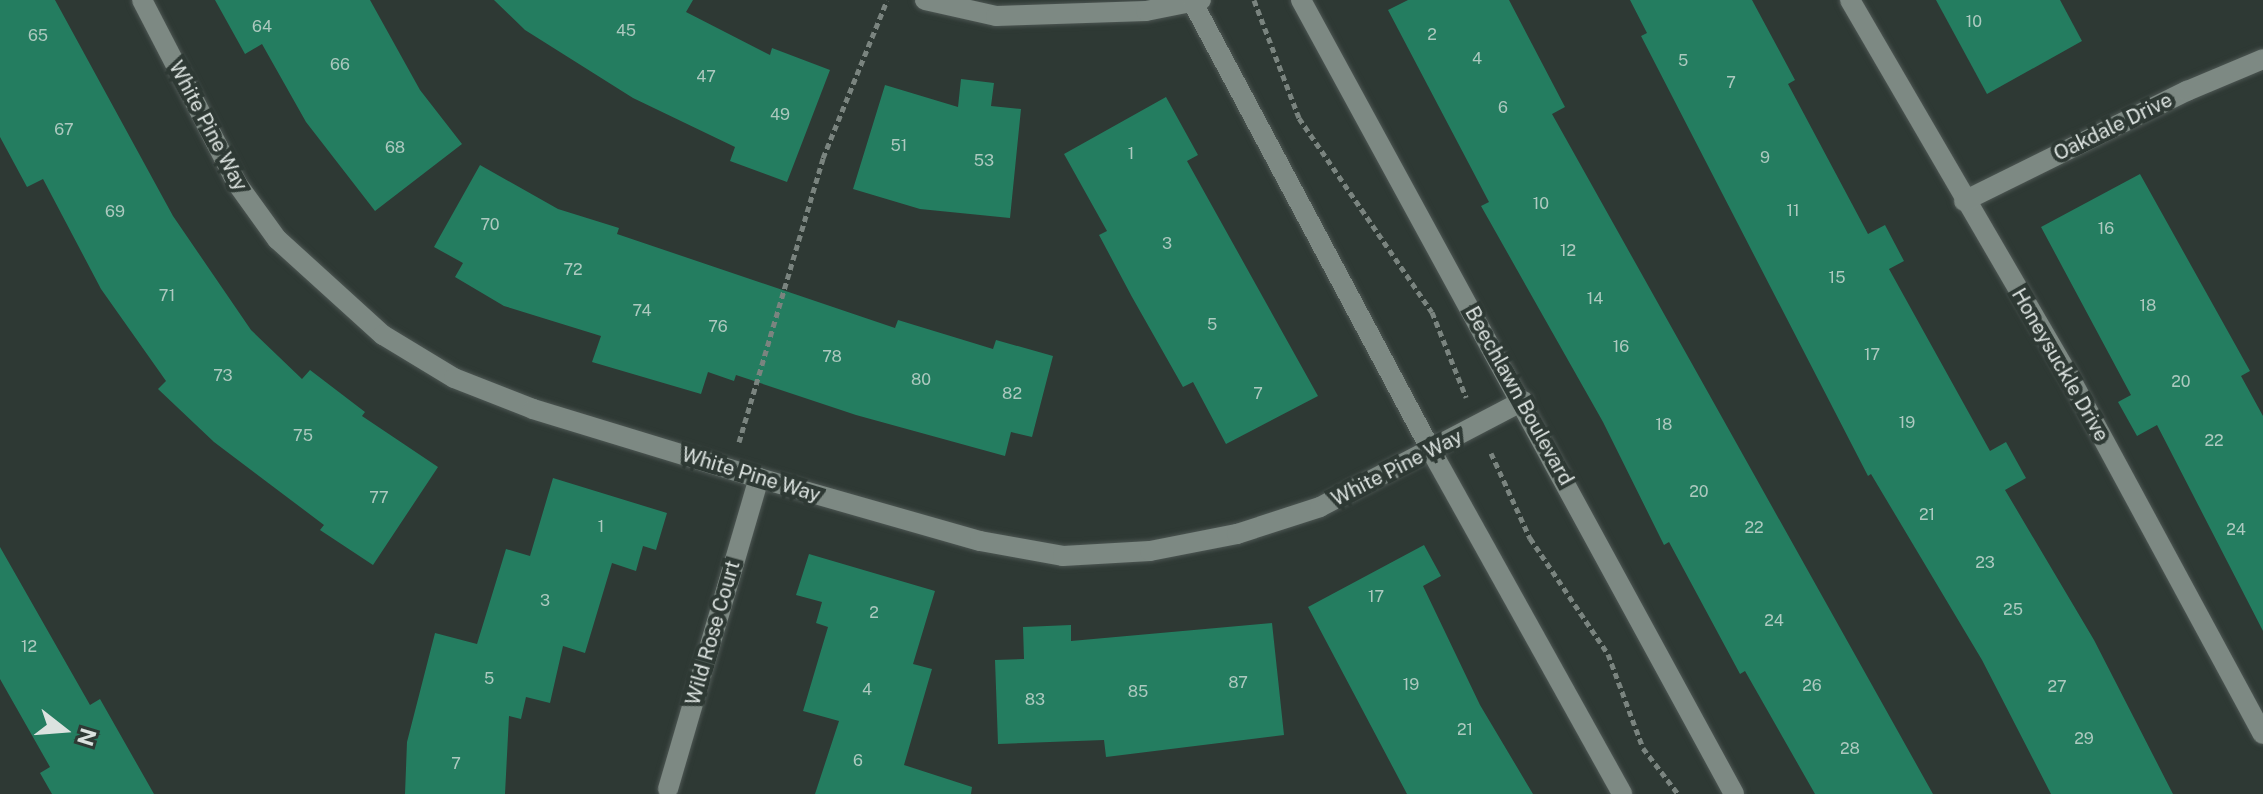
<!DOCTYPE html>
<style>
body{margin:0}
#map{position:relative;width:2263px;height:794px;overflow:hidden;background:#2e3934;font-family:"Public Sans",sans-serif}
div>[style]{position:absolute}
.building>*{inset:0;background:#247d60}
.path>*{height:5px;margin-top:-2.5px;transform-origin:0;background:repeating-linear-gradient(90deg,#7a847f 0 6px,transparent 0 10px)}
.roads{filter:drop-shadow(0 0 2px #4d5653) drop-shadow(0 0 2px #4d5653)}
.minor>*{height:20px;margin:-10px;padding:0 10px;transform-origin:10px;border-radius:10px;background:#7d8983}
span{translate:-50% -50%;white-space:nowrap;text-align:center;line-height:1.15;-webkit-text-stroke:8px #2e3934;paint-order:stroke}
.number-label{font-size:16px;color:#adc9bf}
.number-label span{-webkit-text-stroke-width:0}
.street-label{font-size:20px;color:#dbe2df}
.north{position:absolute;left:24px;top:690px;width:80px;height:80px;-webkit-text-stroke:6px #2e3934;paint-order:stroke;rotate:107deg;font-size:22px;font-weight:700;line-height:32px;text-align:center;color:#dbe2df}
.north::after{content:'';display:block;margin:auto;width:28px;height:36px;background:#dbe2df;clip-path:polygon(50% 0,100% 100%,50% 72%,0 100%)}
</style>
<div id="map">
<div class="building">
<div style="clip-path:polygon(0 0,55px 0,173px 216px,251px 330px,302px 379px,310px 370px,365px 412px,362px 416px,438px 467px,373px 565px,320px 530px,324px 525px,214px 442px,158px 389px,166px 381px,101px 289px,43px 179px,27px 187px,0 137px)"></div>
<div style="clip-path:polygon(215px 0,370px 0,420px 90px,462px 144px,375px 211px,306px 122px,262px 44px,245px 54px)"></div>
<div style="clip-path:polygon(494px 0,693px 0,686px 12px,770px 55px,772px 48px,830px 70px,787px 182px,730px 161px,735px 147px,633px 98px,525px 30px)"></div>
<div style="clip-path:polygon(1408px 0,1509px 0,1565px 107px,1552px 114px,1933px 794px,1815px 794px,1745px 671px,1740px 674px,1669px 542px,1664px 545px,1603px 422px,1481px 206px,1489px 202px,1388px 10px)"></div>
<div style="clip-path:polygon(1630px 0,1752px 0,1795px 80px,1788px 84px,1868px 234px,1885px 225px,1904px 261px,1889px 269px,1990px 451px,2006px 442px,2026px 478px,2005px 490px,2094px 640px,2173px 794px,2051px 794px,1982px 660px,1871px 474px,1868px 476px,1641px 36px,1647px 33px)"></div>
<div style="clip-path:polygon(1936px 0,2060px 0,2082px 41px,1987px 94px)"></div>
<div style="clip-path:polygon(961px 79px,994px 83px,991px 106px,1021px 109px,1010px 218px,920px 209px,853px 189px,885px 85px,958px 107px)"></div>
<div style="clip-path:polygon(1166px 97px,1198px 155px,1187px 161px,1318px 396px,1226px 444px,1193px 382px,1183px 387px,1132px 297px,1099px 235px,1107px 231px,1064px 154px)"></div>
<div style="clip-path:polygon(480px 165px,558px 209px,619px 228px,617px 234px,895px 328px,898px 320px,993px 349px,996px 340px,1053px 356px,1032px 437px,1011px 432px,1005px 456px,856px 415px,736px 375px,734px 381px,708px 372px,701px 394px,592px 362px,601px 336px,504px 306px,455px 277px,463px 263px,434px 247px)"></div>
<div style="clip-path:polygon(2140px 174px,2250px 371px,2241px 376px,2263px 416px,2263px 631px,2157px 425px,2137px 436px,2118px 402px,2131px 395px,2041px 227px)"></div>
<div style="clip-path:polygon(553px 478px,667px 513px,656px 550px,643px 546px,636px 571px,612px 563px,585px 653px,563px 646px,550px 703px,526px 697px,521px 719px,509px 716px,505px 794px,405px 794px,407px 742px,435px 633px,477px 644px,506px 549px,530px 556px)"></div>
<div style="clip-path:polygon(1424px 545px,1441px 576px,1423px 586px,1480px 705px,1533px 794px,1407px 794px,1308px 607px)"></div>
<div style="clip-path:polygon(0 547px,90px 705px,100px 699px,154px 794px,52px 794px,40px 773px,50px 767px,0 679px)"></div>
<div style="clip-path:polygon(809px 554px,935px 591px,913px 664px,932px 669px,904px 765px,972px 787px,971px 794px,815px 794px,839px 721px,803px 711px,828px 627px,816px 623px,822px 602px,796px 595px)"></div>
<div style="clip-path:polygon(1272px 623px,1284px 735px,1106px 757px,1104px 740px,998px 744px,995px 660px,1024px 659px,1023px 627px,1071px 625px,1071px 641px)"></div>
</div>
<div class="path">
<div style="left:1254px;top:0;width:126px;rotate:69.1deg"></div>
<div style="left:1299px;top:118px;width:235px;rotate:55.6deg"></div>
<div style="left:1432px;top:312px;width:92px;rotate:68.2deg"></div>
<div style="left:739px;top:442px;width:296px;rotate:-73.5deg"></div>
<div style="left:823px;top:158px;width:170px;rotate:-67.9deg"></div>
<div style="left:1491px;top:453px;width:94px;rotate:65.4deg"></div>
<div style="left:1530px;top:538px;width:140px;rotate:56.1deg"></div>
<div style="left:1608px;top:654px;width:100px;rotate:69.6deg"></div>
<div style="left:1643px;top:748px;width:58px;rotate:52.7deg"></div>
</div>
<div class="roads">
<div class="minor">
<div style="left:142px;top:0;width:208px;rotate:62.6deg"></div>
<div style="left:238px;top:185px;width:67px;rotate:54.2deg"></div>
<div style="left:277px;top:239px;width:143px;rotate:42.2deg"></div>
<div style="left:383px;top:335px;width:83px;rotate:31.2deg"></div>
<div style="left:454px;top:378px;width:85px;rotate:21.4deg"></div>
<div style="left:533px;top:409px;width:236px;rotate:17deg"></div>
<div style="left:759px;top:478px;width:230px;rotate:15.9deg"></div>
<div style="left:980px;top:541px;width:84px;rotate:10.2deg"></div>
<div style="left:1063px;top:556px;width:87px;rotate:-3.3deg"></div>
<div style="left:1150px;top:551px;width:89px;rotate:-11.1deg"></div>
<div style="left:1237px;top:534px;width:87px;rotate:-18deg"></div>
<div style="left:1320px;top:507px;width:229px;rotate:-27.6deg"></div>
<div style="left:925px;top:0;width:73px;rotate:12.7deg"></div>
<div style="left:996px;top:16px;width:150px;rotate:-1.9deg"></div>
<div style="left:1146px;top:11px;width:56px;rotate:-11.3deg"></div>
<div style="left:1301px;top:0;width:904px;rotate:61.39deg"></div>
<div style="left:1850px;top:0;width:433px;rotate:59.8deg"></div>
<div style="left:2068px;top:374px;width:409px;rotate:61.6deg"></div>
<div style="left:1193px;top:3px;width:509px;rotate:61.97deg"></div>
<div style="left:1432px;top:452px;width:391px;rotate:60.9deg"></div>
<div style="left:1964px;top:201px;width:249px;rotate:-26.3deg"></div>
<div style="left:2187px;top:91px;width:82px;rotate:-22.8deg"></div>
<div style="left:668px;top:789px;width:324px;rotate:-73.7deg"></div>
</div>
</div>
<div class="number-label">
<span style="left:1974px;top:22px">10</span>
<span style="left:262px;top:27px">64</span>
<span style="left:626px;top:31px">45</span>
<span style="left:1432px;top:35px">2</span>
<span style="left:38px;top:36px">65</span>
<span style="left:1477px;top:59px">4</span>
<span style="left:1683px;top:61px">5</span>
<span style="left:340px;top:65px">66</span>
<span style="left:706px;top:77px">47</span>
<span style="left:1731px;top:83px">7</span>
<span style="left:1503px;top:108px">6</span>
<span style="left:780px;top:115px">49</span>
<span style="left:64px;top:130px">67</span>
<span style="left:899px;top:146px">51</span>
<span style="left:395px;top:148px">68</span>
<span style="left:1131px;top:154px">1</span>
<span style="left:1765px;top:158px">9</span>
<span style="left:984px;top:161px">53</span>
<span style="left:1541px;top:204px">10</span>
<span style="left:1793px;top:211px">11</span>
<span style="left:115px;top:212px">69</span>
<span style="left:490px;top:225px">70</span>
<span style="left:2106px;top:229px">16</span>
<span style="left:1167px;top:244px">3</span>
<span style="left:1568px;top:251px">12</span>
<span style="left:573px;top:270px">72</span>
<span style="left:1837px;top:278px">15</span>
<span style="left:167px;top:296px">71</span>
<span style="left:1595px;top:299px">14</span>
<span style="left:2148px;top:306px">18</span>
<span style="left:642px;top:311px">74</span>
<span style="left:1212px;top:325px">5</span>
<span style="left:718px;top:327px">76</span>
<span style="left:1621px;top:347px">16</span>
<span style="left:1872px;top:355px">17</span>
<span style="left:832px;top:357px">78</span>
<span style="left:223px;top:376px">73</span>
<span style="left:921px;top:380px">80</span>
<span style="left:2181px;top:382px">20</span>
<span style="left:1012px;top:394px">82</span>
<span style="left:1258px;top:394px">7</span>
<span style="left:1907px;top:423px">19</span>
<span style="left:1664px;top:425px">18</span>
<span style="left:303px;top:436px">75</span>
<span style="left:2214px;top:441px">22</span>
<span style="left:1699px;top:492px">20</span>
<span style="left:379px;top:498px">77</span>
<span style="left:1927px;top:515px">21</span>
<span style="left:601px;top:527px">1</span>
<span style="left:1754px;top:528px">22</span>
<span style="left:2236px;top:530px">24</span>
<span style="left:1985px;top:563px">23</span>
<span style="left:1376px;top:597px">17</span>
<span style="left:545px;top:601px">3</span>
<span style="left:2013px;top:610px">25</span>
<span style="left:874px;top:613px">2</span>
<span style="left:1774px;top:621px">24</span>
<span style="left:29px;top:647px">12</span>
<span style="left:489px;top:679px">5</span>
<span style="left:1238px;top:683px">87</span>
<span style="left:1411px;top:685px">19</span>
<span style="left:1812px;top:686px">26</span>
<span style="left:2057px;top:687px">27</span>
<span style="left:867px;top:690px">4</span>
<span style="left:1138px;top:692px">85</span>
<span style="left:1035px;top:700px">83</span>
<span style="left:1465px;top:730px">21</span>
<span style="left:2084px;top:739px">29</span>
<span style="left:1850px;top:749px">28</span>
<span style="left:858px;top:761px">6</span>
<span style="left:456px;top:764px">7</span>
</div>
<div class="street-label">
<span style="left:208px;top:126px;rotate:62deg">White Pine Way</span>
<span style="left:2113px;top:127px;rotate:-26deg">Oakdale Drive</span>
<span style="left:2060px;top:365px;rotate:60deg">Honeysuckle Drive</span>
<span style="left:1519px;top:396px;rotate:61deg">Beechlawn Boulevard</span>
<span style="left:1397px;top:468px;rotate:-27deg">White Pine Way</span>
<span style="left:751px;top:475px;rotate:17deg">White Pine Way</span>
<span style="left:713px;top:633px;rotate:-74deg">Wild Rose Court</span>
</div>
<div class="north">N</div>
</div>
